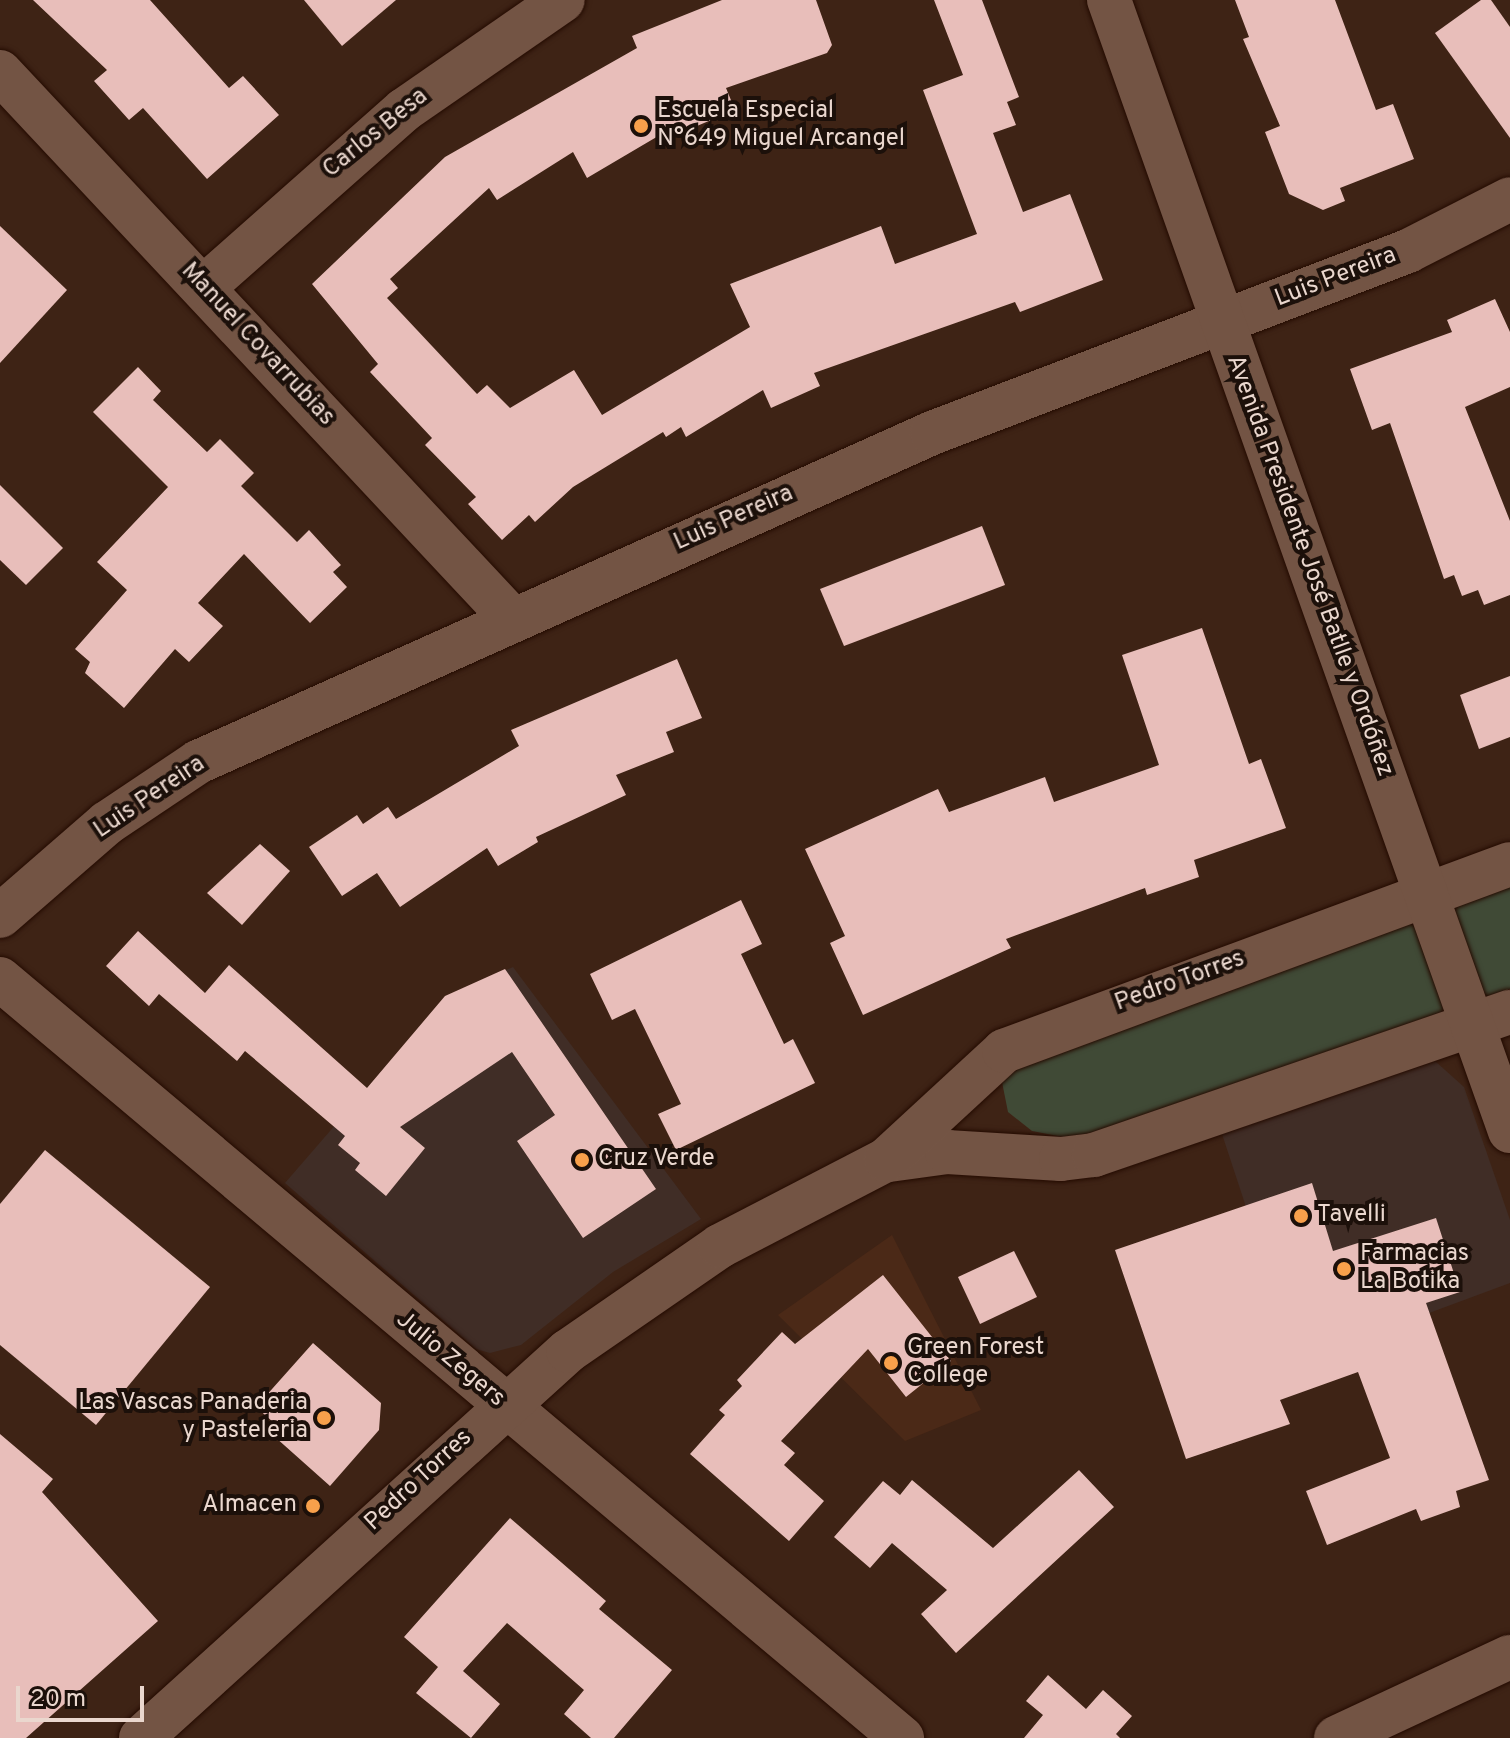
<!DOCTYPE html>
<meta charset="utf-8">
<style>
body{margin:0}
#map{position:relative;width:1510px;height:1738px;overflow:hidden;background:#3e2315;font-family:Overpass,sans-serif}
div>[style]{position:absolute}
.commercial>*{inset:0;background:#402d26}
.built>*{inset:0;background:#4b2917}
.green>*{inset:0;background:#404a36}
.building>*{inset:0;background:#e8beba}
.roads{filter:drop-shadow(0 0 2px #240b01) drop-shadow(0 0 2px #240b01)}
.street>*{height:44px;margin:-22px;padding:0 22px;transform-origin:22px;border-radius:22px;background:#735444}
.secondary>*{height:44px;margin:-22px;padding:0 22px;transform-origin:22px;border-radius:22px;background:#735444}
.dots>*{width:22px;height:22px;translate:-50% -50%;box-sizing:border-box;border:4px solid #1c100a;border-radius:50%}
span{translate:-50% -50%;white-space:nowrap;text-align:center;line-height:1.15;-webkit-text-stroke:8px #1c100a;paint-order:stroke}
.poi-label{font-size:24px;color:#ead7ce}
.left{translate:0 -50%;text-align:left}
.right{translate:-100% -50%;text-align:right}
.street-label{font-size:24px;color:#ead7ce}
.scale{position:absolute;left:16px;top:1686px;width:128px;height:36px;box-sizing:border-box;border:4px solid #ead7ce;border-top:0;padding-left:10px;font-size:24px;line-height:28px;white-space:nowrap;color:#ead7ce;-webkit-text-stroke:6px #1c100a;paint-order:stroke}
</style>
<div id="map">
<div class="commercial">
<div style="clip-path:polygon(513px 967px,701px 1219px,613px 1272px,521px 1345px,490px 1353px,476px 1349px,285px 1183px,446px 997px)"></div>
<div style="clip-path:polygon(1435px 1061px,1464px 1087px,1510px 1220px,1510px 1283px,1297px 1362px,1222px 1134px)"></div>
</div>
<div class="built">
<div style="clip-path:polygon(892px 1235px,981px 1410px,905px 1441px,778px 1315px)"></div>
</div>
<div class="green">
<div style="clip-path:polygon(1510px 878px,1510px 989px,1093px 1133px,1063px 1137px,1032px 1131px,1008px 1112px,1002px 1082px,1027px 1055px)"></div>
</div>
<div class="building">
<div style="clip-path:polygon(33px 0,150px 0,229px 88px,243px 76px,279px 115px,207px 179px,143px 108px,129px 120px,94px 81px,107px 70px)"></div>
<div style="clip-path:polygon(304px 0,396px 0,342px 46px)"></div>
<div style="clip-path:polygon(722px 0,816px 0,832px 45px,827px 53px,726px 88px,735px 110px,685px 131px,682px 122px,587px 178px,573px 152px,497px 200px,489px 188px,390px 279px,398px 288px,387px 298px,477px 394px,487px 385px,510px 408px,574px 370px,602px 415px,750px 327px,730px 284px,881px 226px,895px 264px,977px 234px,923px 90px,963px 75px,934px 0,982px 0,1019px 97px,1007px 102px,1016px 125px,993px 133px,1023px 212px,1070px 194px,1103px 280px,1020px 312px,1015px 302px,814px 373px,820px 386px,771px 408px,763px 390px,686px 437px,681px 427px,666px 437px,663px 432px,573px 487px,535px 522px,529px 515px,502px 540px,468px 504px,476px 497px,425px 445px,432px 438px,370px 372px,378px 364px,312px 284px,445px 157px,637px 48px,632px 36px)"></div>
<div style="clip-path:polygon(1235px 0,1335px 0,1376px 110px,1393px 104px,1414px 159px,1340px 188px,1345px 201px,1323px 210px,1289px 194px,1265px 132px,1280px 126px,1243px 39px,1249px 37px)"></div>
<div style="clip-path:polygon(1481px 0,1491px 0,1510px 27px,1510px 138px,1435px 33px)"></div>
<div style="clip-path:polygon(0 226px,67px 290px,0 363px)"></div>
<div style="clip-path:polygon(1495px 299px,1510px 332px,1510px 387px,1465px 407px,1510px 521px,1510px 595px,1484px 605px,1478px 590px,1462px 596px,1454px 575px,1444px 579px,1390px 423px,1372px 430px,1350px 369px,1452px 332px,1447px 320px)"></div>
<div style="clip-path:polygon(138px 367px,161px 391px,153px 400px,207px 452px,220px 439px,254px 473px,241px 486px,297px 542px,309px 530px,341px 565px,333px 572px,347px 587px,310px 623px,244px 554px,198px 603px,223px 626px,189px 662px,175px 649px,124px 708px,85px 673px,90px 662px,75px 649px,127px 590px,97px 562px,168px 487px,93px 412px)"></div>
<div style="clip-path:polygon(0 485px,63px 548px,26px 585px,0 560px)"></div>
<div style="clip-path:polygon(982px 526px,1005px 585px,844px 646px,820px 589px)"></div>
<div style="clip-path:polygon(1202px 628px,1249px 764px,1261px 759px,1286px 828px,1194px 860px,1199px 877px,1147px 895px,1145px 888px,1006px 939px,1011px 948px,863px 1015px,830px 943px,845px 936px,805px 849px,938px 789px,949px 812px,1045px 777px,1054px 802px,1159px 765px,1122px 655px)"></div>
<div style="clip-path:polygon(677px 659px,702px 718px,666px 732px,674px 752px,616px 775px,626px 795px,536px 837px,538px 842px,498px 866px,487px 848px,400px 907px,377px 873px,342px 896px,309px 847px,357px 815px,363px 824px,388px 807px,396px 819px,519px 746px,511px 730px)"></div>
<div style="clip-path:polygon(1510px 676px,1510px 737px,1479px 749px,1460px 695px)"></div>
<div style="clip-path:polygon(260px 844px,290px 871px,242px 925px,207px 893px)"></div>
<div style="clip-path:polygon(741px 900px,762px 944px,741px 954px,784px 1044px,793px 1039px,815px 1083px,676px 1150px,658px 1114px,681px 1104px,635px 1009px,612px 1020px,590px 974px)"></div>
<div style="clip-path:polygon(138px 931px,205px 993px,229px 965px,367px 1088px,445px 996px,505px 969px,656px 1189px,583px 1238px,517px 1141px,555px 1115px,512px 1052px,400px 1127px,425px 1148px,386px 1196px,355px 1170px,360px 1163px,338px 1145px,345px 1136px,245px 1051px,237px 1061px,159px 994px,149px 1006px,106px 966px)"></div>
<div style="clip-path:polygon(45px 1150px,210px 1287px,96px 1425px,0 1345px,0 1204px)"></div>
<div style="clip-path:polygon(1312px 1183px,1333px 1251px,1436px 1218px,1460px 1292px,1426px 1303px,1489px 1480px,1456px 1491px,1460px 1507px,1421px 1521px,1416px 1509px,1327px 1545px,1306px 1491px,1390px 1458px,1358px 1372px,1280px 1400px,1290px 1424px,1186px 1459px,1115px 1250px)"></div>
<div style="clip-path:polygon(1014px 1251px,1037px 1297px,980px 1324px,958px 1277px)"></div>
<div style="clip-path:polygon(883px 1275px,951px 1361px,906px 1397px,868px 1349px,781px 1441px,795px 1453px,784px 1465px,824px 1501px,789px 1541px,690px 1454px,725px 1415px,719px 1410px,742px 1386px,737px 1380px,782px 1332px,795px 1344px)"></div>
<div style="clip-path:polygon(313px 1343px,381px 1403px,379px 1430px,330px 1486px,275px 1437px,282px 1430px,256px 1407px)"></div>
<div style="clip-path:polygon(0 1434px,53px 1479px,42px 1492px,158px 1621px,26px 1738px,0 1738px)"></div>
<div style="clip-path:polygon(1079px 1470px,1114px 1507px,956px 1653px,921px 1614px,947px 1590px,892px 1543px,870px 1568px,834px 1537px,883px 1481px,900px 1495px,912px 1480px,993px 1548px)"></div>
<div style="clip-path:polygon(510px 1518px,606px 1601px,599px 1609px,672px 1670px,614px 1738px,591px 1738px,564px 1714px,584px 1690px,507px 1623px,463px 1671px,500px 1704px,471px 1738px,416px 1693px,438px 1667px,404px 1637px)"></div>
<div style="clip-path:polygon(1048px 1675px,1086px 1709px,1103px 1690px,1132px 1716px,1116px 1734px,1120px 1738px,1024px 1738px,1043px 1715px,1026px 1701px)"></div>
</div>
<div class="roads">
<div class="street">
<div style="left:0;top:72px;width:749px;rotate:46.89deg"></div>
<div style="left:204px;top:287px;width:267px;rotate:-41.5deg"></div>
<div style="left:404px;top:110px;width:193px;rotate:-34.7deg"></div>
<div style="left:0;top:916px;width:142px;rotate:-41deg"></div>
<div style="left:107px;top:823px;width:110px;rotate:-33.8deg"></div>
<div style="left:198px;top:762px;width:804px;rotate:-24.14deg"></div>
<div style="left:932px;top:433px;width:510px;rotate:-20.92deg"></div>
<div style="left:1408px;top:251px;width:114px;rotate:-27deg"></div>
<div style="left:0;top:979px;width:1179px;rotate:40.08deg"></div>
<div style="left:889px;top:1160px;width:59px;rotate:-7.9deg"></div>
<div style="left:947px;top:1152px;width:114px;rotate:3.5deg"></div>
<div style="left:1061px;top:1159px;width:33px;rotate:-7deg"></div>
<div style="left:1094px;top:1155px;width:440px;rotate:-19deg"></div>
<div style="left:141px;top:1738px;width:576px;rotate:-42.19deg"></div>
<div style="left:568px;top:1351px;width:185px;rotate:-34.6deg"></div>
<div style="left:720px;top:1246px;width:187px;rotate:-27.4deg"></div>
<div style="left:886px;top:1160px;width:161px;rotate:-42.7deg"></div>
<div style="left:1004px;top:1051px;width:539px;rotate:-20.28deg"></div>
<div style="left:1336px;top:1738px;width:192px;rotate:-25deg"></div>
</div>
<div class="secondary">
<div style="left:1109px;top:0;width:1200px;rotate:70.48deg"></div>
</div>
</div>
<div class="dots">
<div style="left:641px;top:126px;background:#f8a04b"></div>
<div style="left:582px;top:1160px;background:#f8a04b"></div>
<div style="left:1301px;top:1216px;background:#f8a04b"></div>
<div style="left:1344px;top:1269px;background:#f8a04b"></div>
<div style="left:891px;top:1363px;background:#f8a04b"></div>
<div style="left:324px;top:1418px;background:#f8a04b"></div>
<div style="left:313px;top:1506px;background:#f8a04b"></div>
</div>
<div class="poi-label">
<span class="left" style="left:657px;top:126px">Escuela Especial<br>N°649 Miguel Arcangel</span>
<span class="left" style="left:598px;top:1160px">Cruz Verde</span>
<span class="left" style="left:1317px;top:1216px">Tavelli</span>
<span class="left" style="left:1360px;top:1269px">Farmacias<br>La Botika</span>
<span class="left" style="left:907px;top:1363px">Green Forest<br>College</span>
<span class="right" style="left:308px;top:1418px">Las Vascas Panaderia<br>y Pasteleria</span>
<span class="right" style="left:297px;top:1506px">Almacen</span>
</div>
<div class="street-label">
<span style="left:376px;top:134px;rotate:-39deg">Carlos Besa</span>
<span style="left:1336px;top:278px;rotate:-21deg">Luis Pereira</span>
<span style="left:257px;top:345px;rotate:47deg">Manuel Covarrubias</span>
<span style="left:734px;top:519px;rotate:-24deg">Luis Pereira</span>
<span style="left:1309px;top:566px;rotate:70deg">Avenida Presidente José Batlle y Ordóñez</span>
<span style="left:150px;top:798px;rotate:-34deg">Luis Pereira</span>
<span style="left:1180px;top:982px;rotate:-20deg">Pedro Torres</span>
<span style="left:450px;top:1360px;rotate:40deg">Julio Zegers</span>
<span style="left:419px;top:1481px;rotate:-43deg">Pedro Torres</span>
</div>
<div class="scale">20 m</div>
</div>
